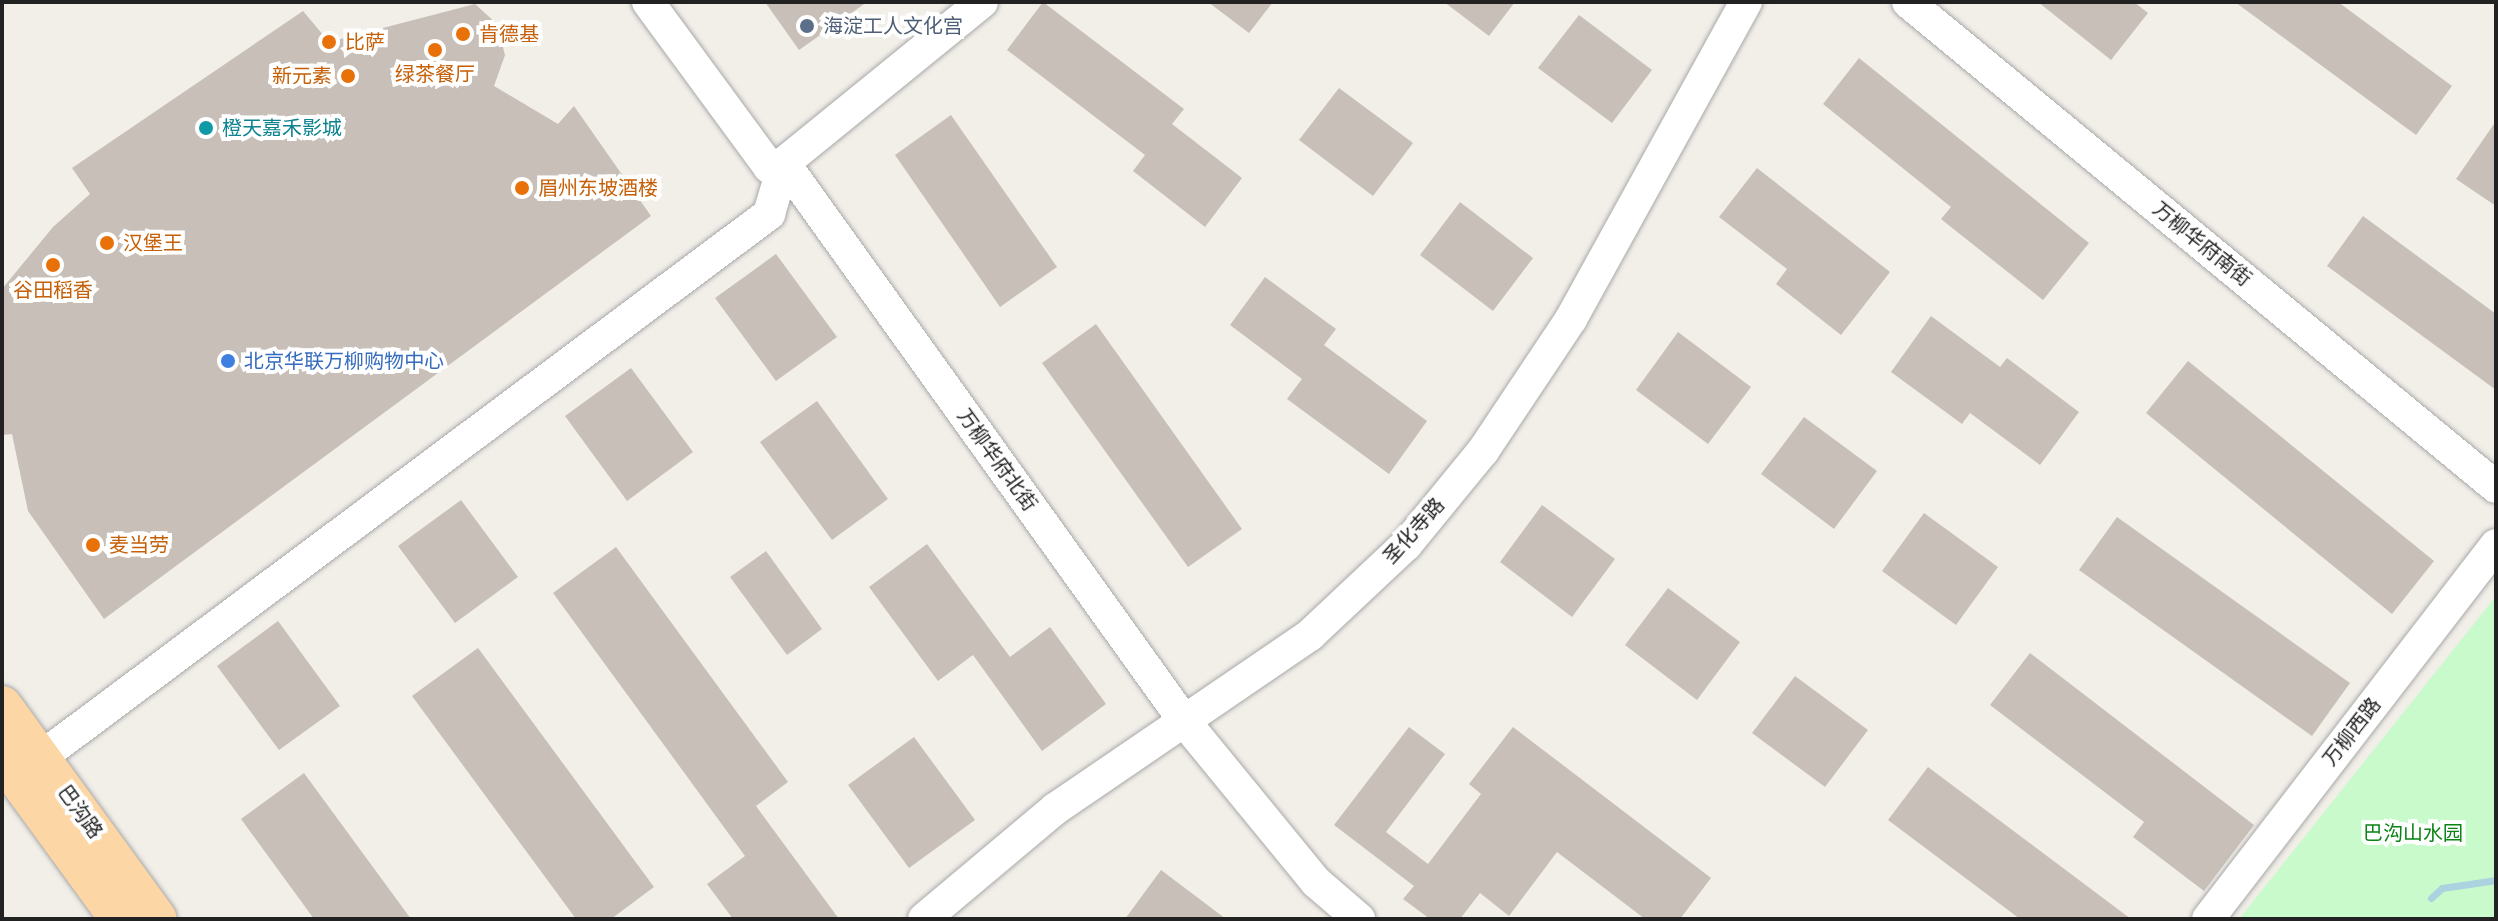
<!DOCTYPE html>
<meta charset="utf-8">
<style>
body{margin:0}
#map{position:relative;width:2498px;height:921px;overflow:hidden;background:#f2efe9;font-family:"DejaVu Sans","Noto Sans SC",sans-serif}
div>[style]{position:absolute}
.park>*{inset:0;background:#c8facc}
.stream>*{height:7px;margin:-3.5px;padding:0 3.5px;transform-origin:3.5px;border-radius:3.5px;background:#aad3df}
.building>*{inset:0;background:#c7bfb8}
.roads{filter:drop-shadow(0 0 2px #a9a9a9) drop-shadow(0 0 2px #a9a9a9)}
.minor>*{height:32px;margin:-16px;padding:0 16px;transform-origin:16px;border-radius:16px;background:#fff}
.major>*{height:40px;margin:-20px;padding:0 20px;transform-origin:20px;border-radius:20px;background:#fcd6a4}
.dots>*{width:22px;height:22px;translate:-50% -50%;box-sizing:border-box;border:4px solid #fff;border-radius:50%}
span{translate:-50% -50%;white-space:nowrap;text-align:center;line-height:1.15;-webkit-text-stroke:8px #fff;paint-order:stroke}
.service-label{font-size:20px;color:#4e5e75}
.left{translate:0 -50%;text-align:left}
.food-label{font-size:20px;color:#c56008}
.right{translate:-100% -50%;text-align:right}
.culture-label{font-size:20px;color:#0d838f}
.street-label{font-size:20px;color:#222}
.shop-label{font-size:20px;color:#366cbe}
.park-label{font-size:20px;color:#0c8416}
.frame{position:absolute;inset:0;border:4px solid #222;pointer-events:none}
</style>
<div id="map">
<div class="park">
<div style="clip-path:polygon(2496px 596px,2496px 919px,2239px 919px)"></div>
</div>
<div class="stream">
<div style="left:2431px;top:898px;width:15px;rotate:-42deg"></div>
<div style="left:2442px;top:888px;width:55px;rotate:-8.4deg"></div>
</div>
<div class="building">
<div style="clip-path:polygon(765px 2px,867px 2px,799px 50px)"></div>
<div style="clip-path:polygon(1043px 2px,1184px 109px,1172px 124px,1242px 178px,1205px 227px,1133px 171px,1145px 155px,1007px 50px)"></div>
<div style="clip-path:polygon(1208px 2px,1273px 2px,1249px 33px)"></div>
<div style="clip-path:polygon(1444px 2px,1515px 2px,1489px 36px)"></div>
<div style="clip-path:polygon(2038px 2px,2134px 2px,2148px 13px,2111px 60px)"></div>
<div style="clip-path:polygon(2235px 2px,2338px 2px,2452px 86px,2416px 135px)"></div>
<div style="clip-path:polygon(475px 4px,497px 24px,505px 55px,494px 86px,558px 124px,574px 106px,651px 216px,104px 619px,28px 511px,12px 434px,2px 435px,2px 289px,53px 227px,90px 194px,72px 168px,303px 11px,329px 42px)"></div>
<div style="clip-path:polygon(1579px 15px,1652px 70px,1612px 123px,1538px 68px)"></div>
<div style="clip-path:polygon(1859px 58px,2089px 243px,2043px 300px,1941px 219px,1951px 207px,1823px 104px)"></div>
<div style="clip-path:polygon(1339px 88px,1413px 143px,1373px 196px,1299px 140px)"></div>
<div style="clip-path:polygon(951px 115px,1057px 267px,1000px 307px,895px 155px)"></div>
<div style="clip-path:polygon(2496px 121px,2496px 206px,2456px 179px)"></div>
<div style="clip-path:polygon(1757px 168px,1890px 272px,1841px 335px,1776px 284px,1787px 269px,1719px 217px)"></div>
<div style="clip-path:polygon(1460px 202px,1533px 258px,1493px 311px,1420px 255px)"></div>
<div style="clip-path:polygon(2363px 216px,2496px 314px,2496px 390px,2327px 266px)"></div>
<div style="clip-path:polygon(776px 254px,837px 337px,776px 381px,715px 298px)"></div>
<div style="clip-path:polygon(1265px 277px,1336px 329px,1324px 345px,1427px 421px,1389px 474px,1287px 399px,1302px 379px,1230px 325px)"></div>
<div style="clip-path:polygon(1931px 316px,2000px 367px,2007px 358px,2079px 412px,2040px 465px,1970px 413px,1962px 424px,1891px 372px)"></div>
<div style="clip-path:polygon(1096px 324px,1242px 529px,1188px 567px,1042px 363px)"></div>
<div style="clip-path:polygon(1678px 332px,1751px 387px,1708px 444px,1636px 390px)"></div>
<div style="clip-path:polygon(2188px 361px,2434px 561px,2392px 614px,2146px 413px)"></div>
<div style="clip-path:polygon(631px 368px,693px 452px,627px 501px,565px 416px)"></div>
<div style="clip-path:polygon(817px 401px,888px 499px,832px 540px,760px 442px)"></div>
<div style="clip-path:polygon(1804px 417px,1877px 471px,1834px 529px,1761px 474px)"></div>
<div style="clip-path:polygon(461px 500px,518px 577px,455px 623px,398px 546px)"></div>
<div style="clip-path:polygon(1542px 505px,1615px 559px,1572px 617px,1500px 562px)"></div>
<div style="clip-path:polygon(1924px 513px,1998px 567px,1956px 625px,1882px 571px)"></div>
<div style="clip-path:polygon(2117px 517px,2350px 683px,2312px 736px,2079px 570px)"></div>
<div style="clip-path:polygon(927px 544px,1010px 657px,1050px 627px,1106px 704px,1042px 751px,973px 655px,938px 681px,869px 587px)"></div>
<div style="clip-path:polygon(616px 547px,788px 782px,756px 806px,839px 919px,733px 919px,707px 884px,745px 856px,553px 593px)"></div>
<div style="clip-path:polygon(766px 551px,822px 629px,787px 655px,730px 577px)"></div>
<div style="clip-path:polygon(1668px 588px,1740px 642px,1697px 700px,1625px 645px)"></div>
<div style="clip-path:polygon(278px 621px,340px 706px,279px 750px,217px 666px)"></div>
<div style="clip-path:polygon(478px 648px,654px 887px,611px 919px,576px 919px,412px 696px)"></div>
<div style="clip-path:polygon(2030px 653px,2254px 825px,2204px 891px,2133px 837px,2144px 822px,1990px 705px)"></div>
<div style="clip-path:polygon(1795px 676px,1868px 730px,1825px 787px,1752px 733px)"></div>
<div style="clip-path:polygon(1409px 727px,1445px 754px,1386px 832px,1428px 864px,1481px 794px,1469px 784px,1513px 727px,1711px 878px,1680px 919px,1645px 919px,1557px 852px,1509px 916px,1480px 893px,1460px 919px,1430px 919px,1403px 899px,1414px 886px,1334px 825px)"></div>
<div style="clip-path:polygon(914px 737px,975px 820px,909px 868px,848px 785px)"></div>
<div style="clip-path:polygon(1928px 767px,2131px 919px,2020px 919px,1888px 820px)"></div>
<div style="clip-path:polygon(304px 773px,411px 919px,314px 919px,241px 819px)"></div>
<div style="clip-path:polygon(1161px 870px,1226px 919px,1125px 919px)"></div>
</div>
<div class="roads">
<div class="minor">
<div style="left:648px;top:2px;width:205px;rotate:53.7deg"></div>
<div style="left:769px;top:167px;width:16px;rotate:-15deg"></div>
<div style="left:784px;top:163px;width:688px;rotate:54.35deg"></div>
<div style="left:1185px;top:722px;width:207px;rotate:50.7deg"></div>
<div style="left:1316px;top:882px;width:57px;rotate:40.7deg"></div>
<div style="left:1908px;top:2px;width:762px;rotate:39.52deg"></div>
<div style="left:40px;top:758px;width:910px;rotate:-36.73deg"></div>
<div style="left:769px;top:214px;width:53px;rotate:-73.6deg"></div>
<div style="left:784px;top:163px;width:255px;rotate:-39.1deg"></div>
<div style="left:924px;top:919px;width:171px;rotate:-40deg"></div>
<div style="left:1055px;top:809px;width:309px;rotate:-34.3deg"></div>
<div style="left:1310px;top:635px;width:132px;rotate:-43.2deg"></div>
<div style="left:1406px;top:545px;width:122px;rotate:-50.7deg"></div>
<div style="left:1483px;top:451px;width:159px;rotate:-56.3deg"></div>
<div style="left:1571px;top:319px;width:362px;rotate:-61.1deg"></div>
<div style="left:2208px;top:919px;width:472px;rotate:-52.4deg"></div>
</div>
<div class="major">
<div style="left:2px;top:706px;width:263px;rotate:54deg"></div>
<div style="left:2px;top:757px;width:200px;rotate:53.9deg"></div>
</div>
</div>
<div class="dots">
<div style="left:807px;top:26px;background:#5c6f8a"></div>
<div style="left:463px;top:34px;background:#e8710a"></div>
<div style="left:329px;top:42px;background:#e8710a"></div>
<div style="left:435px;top:50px;background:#e8710a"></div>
<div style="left:348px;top:76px;background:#e8710a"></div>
<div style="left:206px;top:128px;background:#0f9aa8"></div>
<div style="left:522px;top:188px;background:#e8710a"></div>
<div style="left:107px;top:243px;background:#e8710a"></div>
<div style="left:53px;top:265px;background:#e8710a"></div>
<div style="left:228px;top:361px;background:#3f7fe0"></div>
<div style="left:93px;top:545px;background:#e8710a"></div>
</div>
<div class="service-label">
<span class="left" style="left:823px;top:26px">海淀工人文化宫</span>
</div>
<div class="food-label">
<span class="left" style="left:479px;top:34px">肯德基</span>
<span class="left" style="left:345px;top:42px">比萨</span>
<span style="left:435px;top:74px">绿茶餐厅</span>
<span class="right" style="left:332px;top:76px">新元素</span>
<span class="left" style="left:538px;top:188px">眉州东坡酒楼</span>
<span class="left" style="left:123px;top:243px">汉堡王</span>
<span style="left:53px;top:290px">谷田稻香</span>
<span class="left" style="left:109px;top:545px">麦当劳</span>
</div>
<div class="culture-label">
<span class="left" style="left:222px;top:128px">橙天嘉禾影城</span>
</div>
<div class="street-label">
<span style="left:2202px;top:244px;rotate:39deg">万柳华府南街</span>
<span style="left:997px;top:460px;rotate:54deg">万柳华府北街</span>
<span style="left:1414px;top:531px;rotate:-48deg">圣化寺路</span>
<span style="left:2352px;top:732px;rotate:-52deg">万柳西路</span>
<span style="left:80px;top:812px;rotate:54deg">巴沟路</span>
</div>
<div class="shop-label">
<span class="left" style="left:244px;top:361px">北京华联万柳购物中心</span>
</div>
<div class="park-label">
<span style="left:2413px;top:833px">巴沟山水园</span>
</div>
<div class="frame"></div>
</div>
